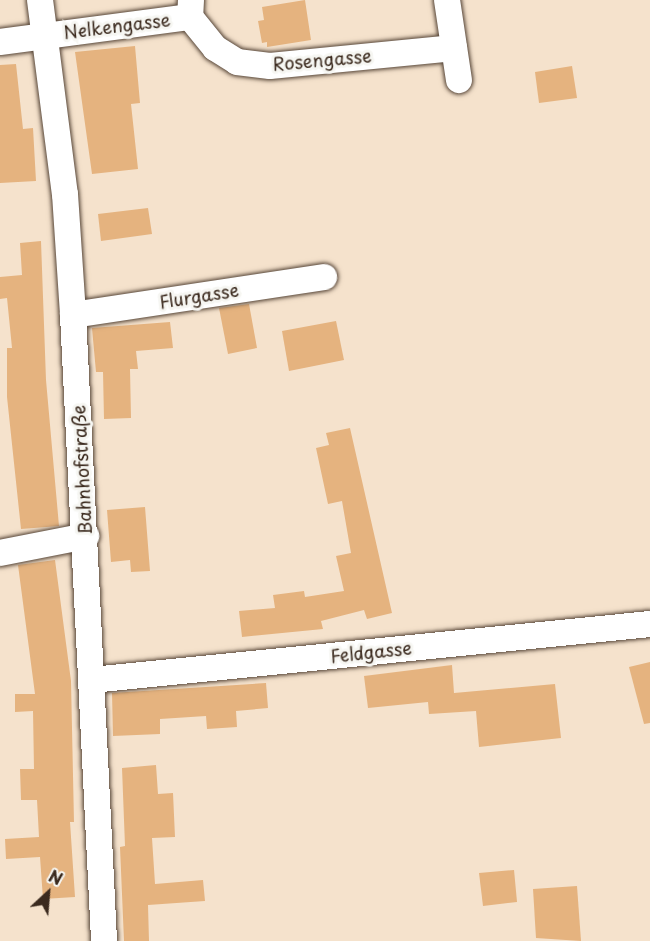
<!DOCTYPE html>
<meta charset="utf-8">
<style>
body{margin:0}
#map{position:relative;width:650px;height:941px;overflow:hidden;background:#f5e2cc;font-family:"Playpen Sans",sans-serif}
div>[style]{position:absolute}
.building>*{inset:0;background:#e5b37f}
.roads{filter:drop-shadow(0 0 2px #574638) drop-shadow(0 0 2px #574638)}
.minor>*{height:26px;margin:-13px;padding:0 13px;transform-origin:13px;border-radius:13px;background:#fff}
span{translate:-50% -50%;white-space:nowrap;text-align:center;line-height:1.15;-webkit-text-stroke:6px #f6f6f2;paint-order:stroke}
.street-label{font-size:18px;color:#3b2a1e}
.north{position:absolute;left:18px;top:863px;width:60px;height:60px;-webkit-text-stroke:4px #f6f6f2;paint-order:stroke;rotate:26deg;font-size:16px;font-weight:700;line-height:24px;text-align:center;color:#3b2a1e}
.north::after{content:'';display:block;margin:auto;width:21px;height:27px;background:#3b2a1e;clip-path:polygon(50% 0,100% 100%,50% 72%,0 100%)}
</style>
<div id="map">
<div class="building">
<div style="clip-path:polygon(305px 0,311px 40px,267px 47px,267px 42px,262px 43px,258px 21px,264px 20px,262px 7px)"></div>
<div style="clip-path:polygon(135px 46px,140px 103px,131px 104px,138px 169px,92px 174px,75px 52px)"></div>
<div style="clip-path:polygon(16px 64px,23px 129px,33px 128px,36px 181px,0 183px,0 65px)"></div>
<div style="clip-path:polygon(572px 66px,577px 98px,539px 103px,535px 72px)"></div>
<div style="clip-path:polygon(148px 208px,152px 234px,101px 241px,98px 214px)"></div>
<div style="clip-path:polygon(41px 241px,46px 380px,59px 526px,21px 529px,7px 397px,7px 348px,12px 348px,7px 298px,0 299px,0 277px,22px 275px,20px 243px)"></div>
<div style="clip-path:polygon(249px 304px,257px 348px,228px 354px,219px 308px)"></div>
<div style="clip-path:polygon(336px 321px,344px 360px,289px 371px,282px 331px)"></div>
<div style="clip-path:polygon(170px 322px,173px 348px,136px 351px,138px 369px,130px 369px,131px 418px,104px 419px,103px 372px,96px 372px,92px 328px)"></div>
<div style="clip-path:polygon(350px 428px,392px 613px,367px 619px,364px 610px,321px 621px,323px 629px,242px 637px,239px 611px,275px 608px,273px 595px,304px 591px,305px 597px,344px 591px,336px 556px,351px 553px,342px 501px,328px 504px,316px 448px,329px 445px,326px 433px)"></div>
<div style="clip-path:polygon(145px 507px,150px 571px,131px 572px,130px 560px,111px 562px,107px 510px)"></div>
<div style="clip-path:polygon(55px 560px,71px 681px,74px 822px,70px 822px,75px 897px,43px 899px,40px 857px,6px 859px,5px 839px,39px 837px,37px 800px,21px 800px,20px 769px,34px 769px,33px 711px,15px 712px,15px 694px,35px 694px,18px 565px)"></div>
<div style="clip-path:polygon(650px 662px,650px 723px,644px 724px,629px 667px)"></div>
<div style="clip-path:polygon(452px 665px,454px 693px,555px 684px,561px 738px,479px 747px,476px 711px,429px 714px,428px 702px,368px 708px,364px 676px)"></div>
<div style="clip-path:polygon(266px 683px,268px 708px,236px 711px,237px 727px,207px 729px,206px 716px,160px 719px,160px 734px,113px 736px,112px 693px)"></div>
<div style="clip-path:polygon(156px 765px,158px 794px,173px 793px,175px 837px,152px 838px,155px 884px,203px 880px,205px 901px,148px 905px,149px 941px,124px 941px,120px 847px,125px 846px,122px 768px)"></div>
<div style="clip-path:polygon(514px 870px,517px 902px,483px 906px,479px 873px)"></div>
<div style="clip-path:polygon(577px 886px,581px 941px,536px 938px,533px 889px)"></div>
</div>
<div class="roads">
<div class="minor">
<div style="left:40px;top:0;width:196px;rotate:82.7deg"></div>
<div style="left:65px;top:194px;width:121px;rotate:86.2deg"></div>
<div style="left:73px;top:315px;width:627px;rotate:87.16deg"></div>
<div style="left:191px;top:0;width:17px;rotate:93deg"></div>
<div style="left:190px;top:17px;width:40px;rotate:51deg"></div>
<div style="left:215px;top:48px;width:26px;rotate:32deg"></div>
<div style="left:237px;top:62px;width:33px;rotate:7deg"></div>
<div style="left:270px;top:66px;width:185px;rotate:-5.6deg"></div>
<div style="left:447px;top:0;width:81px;rotate:81.5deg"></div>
<div style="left:0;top:42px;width:192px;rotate:-7.5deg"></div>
<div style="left:73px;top:315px;width:254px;rotate:-8.6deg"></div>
<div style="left:0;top:553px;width:88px;rotate:-11.2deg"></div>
<div style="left:92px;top:680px;width:561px;rotate:-5.73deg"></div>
</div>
</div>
<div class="street-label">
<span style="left:117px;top:26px;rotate:-7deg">Nelkengasse</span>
<span style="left:322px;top:60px;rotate:-5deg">Rosengasse</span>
<span style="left:199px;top:296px;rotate:-9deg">Flurgasse</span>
<span style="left:82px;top:470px;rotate:-93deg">Bahnhofstraße</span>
<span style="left:371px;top:652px;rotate:-6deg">Feldgasse</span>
</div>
<div class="north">N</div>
</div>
